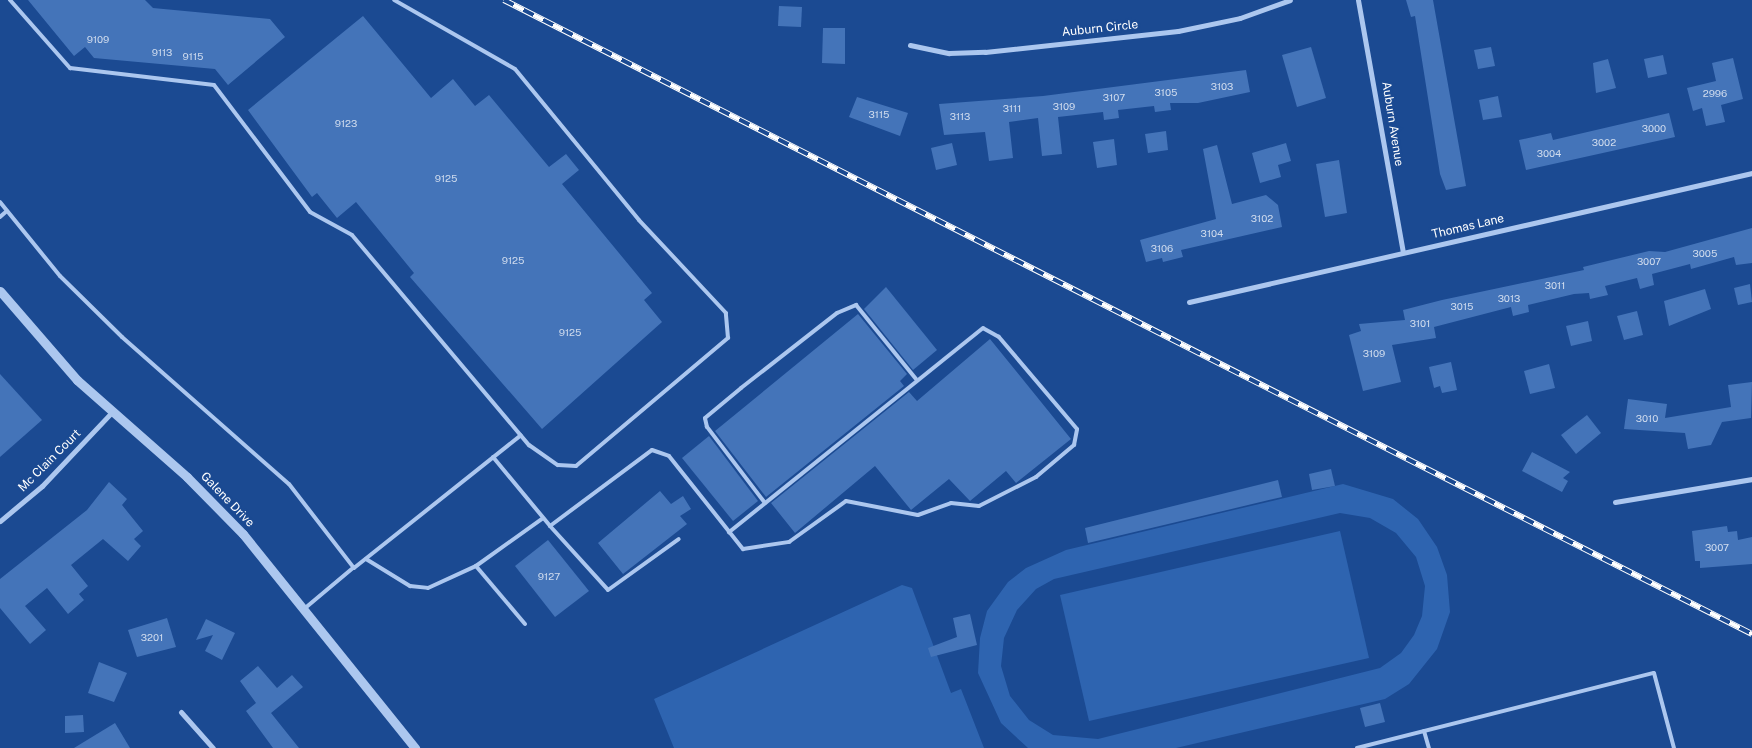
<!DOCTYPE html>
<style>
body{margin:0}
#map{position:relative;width:1752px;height:748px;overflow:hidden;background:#1b4a92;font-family:"Public Sans",sans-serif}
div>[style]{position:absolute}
.green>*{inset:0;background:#2e64b0}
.building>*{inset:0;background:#4474b9}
.service>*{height:4px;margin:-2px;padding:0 2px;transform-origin:2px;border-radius:2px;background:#acc7ef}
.minor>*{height:5px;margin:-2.5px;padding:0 2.5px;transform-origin:2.5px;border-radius:2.5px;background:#acc7ef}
.tertiary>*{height:9px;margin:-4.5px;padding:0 4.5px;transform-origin:4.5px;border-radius:4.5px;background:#acc7ef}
.rail>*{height:5.5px;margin-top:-2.75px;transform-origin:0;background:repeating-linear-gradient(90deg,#1b4a92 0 11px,#fff 0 22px);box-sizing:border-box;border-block:1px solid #fff}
span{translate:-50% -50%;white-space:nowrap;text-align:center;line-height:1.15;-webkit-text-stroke:4.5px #1b4a92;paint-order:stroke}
.number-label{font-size:10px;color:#d0dcee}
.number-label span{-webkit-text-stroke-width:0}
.street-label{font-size:12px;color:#fff}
</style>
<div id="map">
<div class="green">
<div style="clip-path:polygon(evenodd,1343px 484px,1393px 499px,1418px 519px,1437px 547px,1447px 575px,1450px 612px,1437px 649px,1409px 684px,1385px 699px,1176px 748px,1028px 748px,1001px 723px,978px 673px,980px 638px,987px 611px,1008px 582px,1026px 568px,1066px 550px,1343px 484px,1340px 513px,1370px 518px,1396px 533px,1416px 557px,1425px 586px,1422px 616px,1414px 635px,1401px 653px,1380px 668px,1098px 739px,1053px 735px,1029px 720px,1010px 696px,1001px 666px,1004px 638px,1017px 610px,1036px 589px,1054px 579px,1340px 513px)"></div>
<div style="clip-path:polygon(1340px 531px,1369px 658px,1089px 721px,1060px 595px)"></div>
<div style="clip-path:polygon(902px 585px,912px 588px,951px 693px,961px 689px,984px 748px,674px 748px,654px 699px)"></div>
</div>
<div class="building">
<div style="clip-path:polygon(28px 0,145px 0,153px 8px,270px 19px,285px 37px,228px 85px,215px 69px,94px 58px,85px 47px,74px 56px)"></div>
<div style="clip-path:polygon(1406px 0,1433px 0,1466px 186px,1446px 190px,1440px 174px,1415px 16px,1411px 17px)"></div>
<div style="clip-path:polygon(779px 6px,802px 7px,801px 27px,778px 26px)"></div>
<div style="clip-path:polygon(363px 16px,431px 98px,453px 79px,475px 106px,489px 95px,549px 167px,566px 154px,579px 170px,562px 184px,652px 293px,644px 300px,662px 322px,542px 429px,410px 277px,414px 273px,356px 202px,337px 218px,317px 193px,312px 197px,248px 110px)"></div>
<div style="clip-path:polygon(823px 28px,845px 28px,845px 64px,822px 63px)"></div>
<div style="clip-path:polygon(1311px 47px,1326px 98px,1297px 107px,1282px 55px)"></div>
<div style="clip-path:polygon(1491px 47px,1495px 66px,1478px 69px,1474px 50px)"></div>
<div style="clip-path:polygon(1663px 55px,1667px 74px,1648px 78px,1644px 59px)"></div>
<div style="clip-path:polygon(1733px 58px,1743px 99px,1721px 105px,1725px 122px,1706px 126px,1702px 108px,1693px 111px,1687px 88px,1716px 81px,1712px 63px)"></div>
<div style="clip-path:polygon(1608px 59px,1616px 88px,1596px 93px,1593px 63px)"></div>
<div style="clip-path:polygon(1246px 70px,1250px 92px,1198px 103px,1170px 103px,1171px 110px,1155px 112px,1154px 106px,1118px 110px,1119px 118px,1104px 120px,1103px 112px,1058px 117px,1062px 154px,1042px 156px,1038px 118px,1009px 122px,1013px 158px,989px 161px,985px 132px,944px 135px,939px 104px,1043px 96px)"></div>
<div style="clip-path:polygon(1498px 96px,1502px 117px,1483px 120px,1479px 100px)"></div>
<div style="clip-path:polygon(857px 97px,908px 113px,900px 136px,849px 117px)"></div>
<div style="clip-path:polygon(1669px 113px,1675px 137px,1526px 170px,1519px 140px,1551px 133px,1553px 140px)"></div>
<div style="clip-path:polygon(1166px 131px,1168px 150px,1148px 153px,1145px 134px)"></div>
<div style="clip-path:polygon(1114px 139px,1117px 165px,1097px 168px,1093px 142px)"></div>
<div style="clip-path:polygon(952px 143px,957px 165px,936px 170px,931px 148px)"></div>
<div style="clip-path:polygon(1286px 143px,1291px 161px,1278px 165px,1281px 177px,1260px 183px,1252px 153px)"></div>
<div style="clip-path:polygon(1217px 145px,1232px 204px,1266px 195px,1278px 205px,1282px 227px,1181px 250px,1183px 257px,1163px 262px,1162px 258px,1146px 262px,1140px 240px,1216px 219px,1203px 149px)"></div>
<div style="clip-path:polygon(1339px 160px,1347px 213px,1325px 217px,1316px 164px)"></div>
<div style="clip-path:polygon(1752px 228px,1752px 263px,1736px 265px,1734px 257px,1691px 269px,1690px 264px,1652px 274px,1654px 285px,1640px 289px,1637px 278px,1605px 286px,1608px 295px,1590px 299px,1589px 293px,1574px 294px,1528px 305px,1529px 312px,1513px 316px,1511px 307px,1434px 327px,1436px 338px,1392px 345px,1401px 382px,1363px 391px,1349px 335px,1361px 331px,1359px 324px,1405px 320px,1403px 310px,1442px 300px,1584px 270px,1583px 267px,1649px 251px,1665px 252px)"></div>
<div style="clip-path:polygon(1750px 284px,1752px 302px,1738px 305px,1734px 288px)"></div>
<div style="clip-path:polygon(886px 287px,937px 350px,913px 370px,864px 309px)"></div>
<div style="clip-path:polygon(1705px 289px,1711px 309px,1669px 326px,1664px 301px)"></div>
<div style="clip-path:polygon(1637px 311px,1643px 335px,1624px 340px,1617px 316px)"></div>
<div style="clip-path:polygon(858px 314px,907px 374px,900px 381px,904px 386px,766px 497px,715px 431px)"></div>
<div style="clip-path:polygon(1588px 321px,1592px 341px,1571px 346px,1566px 326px)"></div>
<div style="clip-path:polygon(990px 339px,1071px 439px,1016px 483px,1006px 471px,970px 501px,949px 479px,911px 510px,875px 466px,795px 533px,771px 503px,909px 392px,917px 401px)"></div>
<div style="clip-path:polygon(1451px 362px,1457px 390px,1442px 393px,1440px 386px,1434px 388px,1429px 367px)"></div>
<div style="clip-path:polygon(1549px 364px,1555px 388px,1530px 394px,1524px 371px)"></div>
<div style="clip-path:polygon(0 374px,42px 420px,0 457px)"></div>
<div style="clip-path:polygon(1752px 382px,1751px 418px,1722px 422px,1711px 445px,1688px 449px,1685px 433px,1624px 429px,1628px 399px,1667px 404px,1665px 418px,1731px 407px,1728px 385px)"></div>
<div style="clip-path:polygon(1587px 415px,1601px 433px,1576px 454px,1561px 435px)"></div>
<div style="clip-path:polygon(709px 436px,758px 501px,733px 521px,682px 458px)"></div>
<div style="clip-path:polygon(1532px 452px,1570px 472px,1563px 478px,1568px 481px,1562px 492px,1522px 471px)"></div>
<div style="clip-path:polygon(1331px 469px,1335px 486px,1312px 490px,1309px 474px)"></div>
<div style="clip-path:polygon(1278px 480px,1282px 497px,1088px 543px,1085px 528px)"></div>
<div style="clip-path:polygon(109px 482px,127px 499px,122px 505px,143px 531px,134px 539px,141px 546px,128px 561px,103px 539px,71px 565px,88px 586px,79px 594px,84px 600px,68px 614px,47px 588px,25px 606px,46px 630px,30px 644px,0 608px,0 579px,87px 510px)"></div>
<div style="clip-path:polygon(660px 491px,671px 504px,683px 496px,691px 509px,680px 516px,687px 524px,623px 574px,598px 543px)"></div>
<div style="clip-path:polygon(1727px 526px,1728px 532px,1737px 531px,1738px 540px,1752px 537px,1752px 564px,1700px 568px,1700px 561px,1695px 561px,1692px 531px)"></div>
<div style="clip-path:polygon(548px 540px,589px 591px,555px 617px,515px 566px)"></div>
<div style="clip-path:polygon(970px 614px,977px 645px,931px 657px,928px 648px,957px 637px,953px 618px)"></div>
<div style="clip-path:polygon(167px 618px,176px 647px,137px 657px,128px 630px)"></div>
<div style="clip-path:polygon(206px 619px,235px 633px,222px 660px,205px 651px,213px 635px,196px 640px)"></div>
<div style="clip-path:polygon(99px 662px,127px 673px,114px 702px,88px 693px)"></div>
<div style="clip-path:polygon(258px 666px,277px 688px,292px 675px,303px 687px,271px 713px,299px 748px,273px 748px,246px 711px,256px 703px,240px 681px)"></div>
<div style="clip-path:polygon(1380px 703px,1385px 722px,1365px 727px,1360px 708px)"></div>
<div style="clip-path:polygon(83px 715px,84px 732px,65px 733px,65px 716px)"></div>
<div style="clip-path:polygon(115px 723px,130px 748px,74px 748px)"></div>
</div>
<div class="service">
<div style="left:10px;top:0;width:91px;rotate:48.6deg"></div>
<div style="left:70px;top:68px;width:145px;rotate:6.7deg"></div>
<div style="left:214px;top:85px;width:159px;rotate:52.9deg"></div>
<div style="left:310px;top:212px;width:48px;rotate:28.7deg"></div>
<div style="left:352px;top:235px;width:275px;rotate:49.9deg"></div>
<div style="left:529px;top:445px;width:35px;rotate:35deg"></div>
<div style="left:558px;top:465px;width:18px;rotate:3deg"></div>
<div style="left:576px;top:466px;width:199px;rotate:-40.1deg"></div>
<div style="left:728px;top:338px;width:25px;rotate:-95deg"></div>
<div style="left:726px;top:313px;width:127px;rotate:-133.1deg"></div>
<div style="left:639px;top:220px;width:195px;rotate:-129.4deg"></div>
<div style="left:515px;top:69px;width:139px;rotate:-150.3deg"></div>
<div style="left:0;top:202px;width:95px;rotate:51deg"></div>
<div style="left:60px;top:276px;width:87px;rotate:44.5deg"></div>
<div style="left:122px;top:337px;width:222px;rotate:41.4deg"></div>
<div style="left:289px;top:484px;width:106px;rotate:52.3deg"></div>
<div style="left:354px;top:568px;width:213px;rotate:-38.5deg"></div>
<div style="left:0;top:217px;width:9px;rotate:-41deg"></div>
<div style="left:493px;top:457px;width:89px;rotate:50.4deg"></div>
<div style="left:550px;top:526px;width:127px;rotate:-36.7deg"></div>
<div style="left:652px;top:450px;width:18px;rotate:19deg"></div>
<div style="left:669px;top:456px;width:119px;rotate:51.5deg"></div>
<div style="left:743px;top:549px;width:47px;rotate:-8.7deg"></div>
<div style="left:789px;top:542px;width:70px;rotate:-35.7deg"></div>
<div style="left:846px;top:501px;width:73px;rotate:11deg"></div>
<div style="left:918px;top:515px;width:35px;rotate:-20deg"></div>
<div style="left:951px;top:503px;width:28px;rotate:6deg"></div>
<div style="left:979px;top:506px;width:64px;rotate:-27deg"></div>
<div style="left:1036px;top:477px;width:50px;rotate:-40.1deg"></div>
<div style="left:1074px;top:445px;width:16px;rotate:-79deg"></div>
<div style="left:1077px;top:429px;width:121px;rotate:-130.3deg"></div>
<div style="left:999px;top:337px;width:18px;rotate:-151deg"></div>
<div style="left:983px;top:328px;width:326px;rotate:141.2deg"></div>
<div style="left:765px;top:503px;width:96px;rotate:-127.3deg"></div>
<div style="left:707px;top:427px;width:9px;rotate:-103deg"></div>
<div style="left:705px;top:418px;width:47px;rotate:-39.8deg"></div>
<div style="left:741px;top:388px;width:122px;rotate:-38deg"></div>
<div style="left:837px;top:313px;width:21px;rotate:-23deg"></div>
<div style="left:856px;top:305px;width:95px;rotate:51deg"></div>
<div style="left:550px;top:526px;width:86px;rotate:47.8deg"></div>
<div style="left:608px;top:590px;width:87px;rotate:-35.7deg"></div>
<div style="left:366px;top:559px;width:52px;rotate:31.5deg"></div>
<div style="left:410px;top:586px;width:18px;rotate:6deg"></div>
<div style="left:428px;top:588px;width:53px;rotate:-24.6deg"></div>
<div style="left:304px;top:609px;width:65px;rotate:-40deg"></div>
<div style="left:525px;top:624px;width:76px;rotate:-130.2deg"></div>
<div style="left:476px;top:566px;width:82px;rotate:-35.6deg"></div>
<div style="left:1424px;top:731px;width:18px;rotate:74deg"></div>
<div style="left:1357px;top:748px;width:306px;rotate:-14.2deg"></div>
<div style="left:1654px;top:673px;width:78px;rotate:75.1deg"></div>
</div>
<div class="minor">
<div style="left:1358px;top:0;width:256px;rotate:79.9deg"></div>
<div style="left:910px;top:45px;width:40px;rotate:12deg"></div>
<div style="left:949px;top:53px;width:36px;rotate:-2deg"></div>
<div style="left:985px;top:52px;width:194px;rotate:-6.2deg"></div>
<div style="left:1178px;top:31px;width:63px;rotate:-11.8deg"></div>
<div style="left:1240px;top:18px;width:53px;rotate:-19.8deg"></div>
<div style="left:1189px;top:302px;width:578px;rotate:-12.91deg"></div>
<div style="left:1615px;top:502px;width:139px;rotate:-9.5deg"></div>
<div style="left:0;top:521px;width:55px;rotate:-39.8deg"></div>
<div style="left:42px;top:486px;width:102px;rotate:-46.6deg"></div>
<div style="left:181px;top:712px;width:48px;rotate:48.4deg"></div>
</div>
<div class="tertiary">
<div style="left:0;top:291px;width:118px;rotate:49.1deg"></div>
<div style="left:77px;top:380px;width:147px;rotate:41.4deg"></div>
<div style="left:187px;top:477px;width:80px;rotate:45.5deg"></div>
<div style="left:243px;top:534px;width:275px;rotate:51.2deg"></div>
</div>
<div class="rail">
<div style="left:504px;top:0;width:1400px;rotate:26.93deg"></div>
</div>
<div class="number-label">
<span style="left:98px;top:40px">9109</span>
<span style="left:162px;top:53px">9113</span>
<span style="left:193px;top:57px">9115</span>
<span style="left:1222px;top:87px">3103</span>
<span style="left:1166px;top:93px">3105</span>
<span style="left:1715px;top:94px">2996</span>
<span style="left:1114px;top:98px">3107</span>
<span style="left:1064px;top:107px">3109</span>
<span style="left:1012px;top:109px">3111</span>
<span style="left:879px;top:115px">3115</span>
<span style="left:960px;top:117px">3113</span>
<span style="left:346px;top:124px">9123</span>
<span style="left:1654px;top:129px">3000</span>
<span style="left:1604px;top:143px">3002</span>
<span style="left:1549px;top:154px">3004</span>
<span style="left:446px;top:179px">9125</span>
<span style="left:1262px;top:219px">3102</span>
<span style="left:1212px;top:234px">3104</span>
<span style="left:1162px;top:249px">3106</span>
<span style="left:1705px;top:254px">3005</span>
<span style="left:513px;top:261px">9125</span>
<span style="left:1649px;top:262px">3007</span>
<span style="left:1555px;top:286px">3011</span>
<span style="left:1509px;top:299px">3013</span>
<span style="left:1462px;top:307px">3015</span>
<span style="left:1420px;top:324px">3101</span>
<span style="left:570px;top:333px">9125</span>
<span style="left:1374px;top:354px">3109</span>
<span style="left:1647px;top:419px">3010</span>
<span style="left:1717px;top:548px">3007</span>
<span style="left:549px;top:577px">9127</span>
<span style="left:152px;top:638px">3201</span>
</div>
<div class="street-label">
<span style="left:1100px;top:29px;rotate:-6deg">Auburn Circle</span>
<span style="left:1392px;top:124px;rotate:81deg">Auburn Avenue</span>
<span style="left:1468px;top:227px;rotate:-13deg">Thomas Lane</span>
<span style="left:50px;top:461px;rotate:-45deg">Mc Clain Court</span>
<span style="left:227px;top:500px;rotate:46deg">Galene Drive</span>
</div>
</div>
